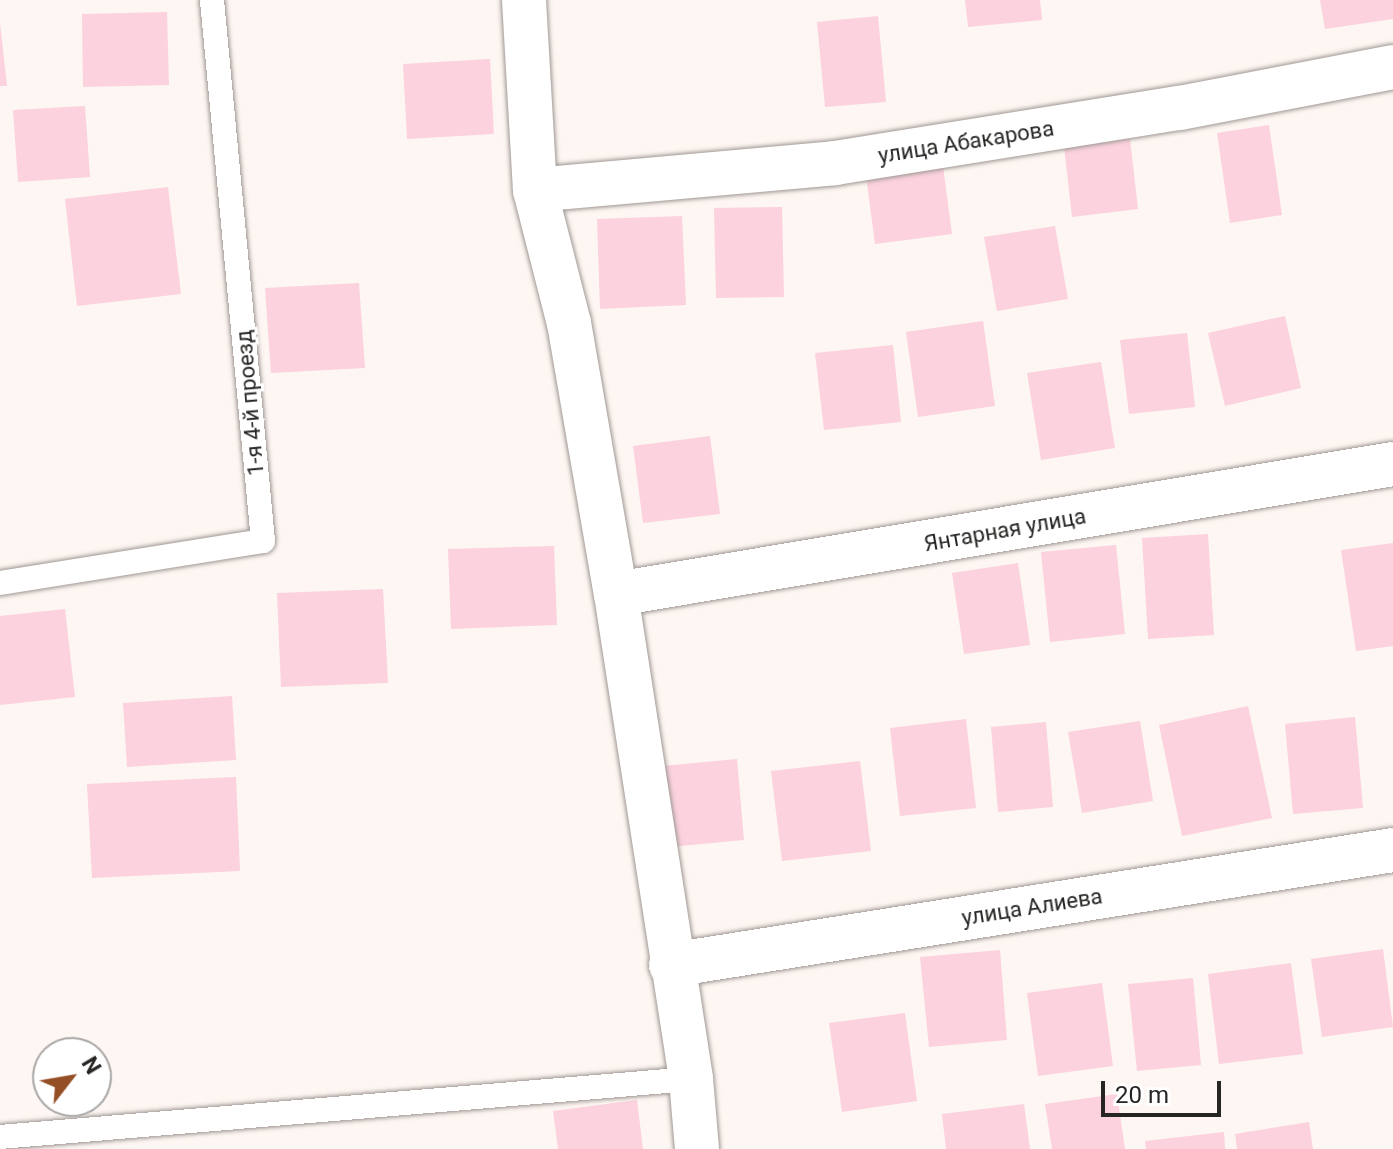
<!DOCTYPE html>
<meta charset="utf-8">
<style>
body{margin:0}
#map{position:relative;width:1393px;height:1149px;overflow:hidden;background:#fef6f2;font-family:Roboto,sans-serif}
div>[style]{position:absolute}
.building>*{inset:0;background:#fbd2de}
.roads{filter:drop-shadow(0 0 2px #9f9894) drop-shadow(0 0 2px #9f9894)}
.lane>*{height:24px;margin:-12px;padding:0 12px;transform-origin:12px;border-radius:12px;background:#fff}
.street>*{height:44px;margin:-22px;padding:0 22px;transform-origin:22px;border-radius:22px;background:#fff}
span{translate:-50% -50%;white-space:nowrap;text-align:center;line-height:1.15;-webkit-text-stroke:6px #fff;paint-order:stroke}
.street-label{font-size:22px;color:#272523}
.north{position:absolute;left:32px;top:1037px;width:80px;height:80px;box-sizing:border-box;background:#fff;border:2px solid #a9a8a7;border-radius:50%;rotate:59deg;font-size:22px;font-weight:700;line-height:32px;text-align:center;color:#272523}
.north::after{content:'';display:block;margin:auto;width:28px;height:36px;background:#954f27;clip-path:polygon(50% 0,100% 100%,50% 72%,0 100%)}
.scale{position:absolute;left:1101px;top:1081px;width:120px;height:36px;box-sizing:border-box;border:4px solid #272523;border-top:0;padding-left:10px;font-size:24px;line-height:28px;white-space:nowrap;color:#272523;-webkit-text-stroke:6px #fff;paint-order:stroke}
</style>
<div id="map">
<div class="building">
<div style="clip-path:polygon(965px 0,1040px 0,1042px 20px,968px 27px)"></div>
<div style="clip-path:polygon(1320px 0,1393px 0,1393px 19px,1325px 29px)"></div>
<div style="clip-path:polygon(167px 12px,169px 85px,83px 87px,82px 14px)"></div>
<div style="clip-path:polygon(878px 16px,886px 102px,825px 107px,817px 22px)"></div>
<div style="clip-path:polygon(0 23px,7px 86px,0 86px)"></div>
<div style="clip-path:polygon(490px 59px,494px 134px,407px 139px,403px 64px)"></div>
<div style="clip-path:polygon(85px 106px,90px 177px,18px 182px,13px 110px)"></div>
<div style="clip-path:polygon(1269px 125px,1282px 215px,1230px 223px,1217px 133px)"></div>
<div style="clip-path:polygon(1130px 139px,1138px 209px,1072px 217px,1064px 147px)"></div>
<div style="clip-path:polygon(943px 166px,952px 234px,875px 244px,866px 176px)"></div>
<div style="clip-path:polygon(168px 187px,181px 294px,77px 306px,65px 199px)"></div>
<div style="clip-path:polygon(782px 207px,784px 297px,716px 298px,714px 208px)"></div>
<div style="clip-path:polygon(682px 216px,686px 305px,600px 309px,597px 219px)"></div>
<div style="clip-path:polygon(1055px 226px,1068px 299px,997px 311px,984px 237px)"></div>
<div style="clip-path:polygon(359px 283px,365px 368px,271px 373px,265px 288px)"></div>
<div style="clip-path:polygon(1285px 316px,1301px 388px,1225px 406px,1208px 333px)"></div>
<div style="clip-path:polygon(983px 321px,995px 406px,918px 417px,906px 332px)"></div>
<div style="clip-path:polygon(1187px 333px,1195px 407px,1129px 414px,1120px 340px)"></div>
<div style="clip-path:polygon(893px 345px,901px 422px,824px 430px,815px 353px)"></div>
<div style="clip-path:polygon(1101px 362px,1115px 448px,1041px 460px,1027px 373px)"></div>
<div style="clip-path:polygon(710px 436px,720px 514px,643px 523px,633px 446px)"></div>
<div style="clip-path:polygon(1208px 534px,1214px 635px,1148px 639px,1142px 538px)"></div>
<div style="clip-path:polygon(1393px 543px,1393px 646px,1356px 651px,1341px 550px)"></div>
<div style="clip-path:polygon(1116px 545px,1125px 634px,1050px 642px,1041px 552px)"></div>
<div style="clip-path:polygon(554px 546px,557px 625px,451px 629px,448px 549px)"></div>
<div style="clip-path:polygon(1018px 563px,1030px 645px,964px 654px,952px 573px)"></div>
<div style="clip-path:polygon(383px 589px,388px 683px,281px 687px,277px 593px)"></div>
<div style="clip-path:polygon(65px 609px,75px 697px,0 705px,0 616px)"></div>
<div style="clip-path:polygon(232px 696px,236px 760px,127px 767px,123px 703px)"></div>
<div style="clip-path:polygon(1248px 706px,1272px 818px,1182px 836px,1159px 725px)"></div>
<div style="clip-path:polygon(1355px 717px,1363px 808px,1293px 814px,1285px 724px)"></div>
<div style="clip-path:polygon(966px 719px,976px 808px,900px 816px,890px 728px)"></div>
<div style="clip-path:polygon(1140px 721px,1153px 801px,1082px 813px,1068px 732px)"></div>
<div style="clip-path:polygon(1046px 722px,1053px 807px,998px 812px,991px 727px)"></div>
<div style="clip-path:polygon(737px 759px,744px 840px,670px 847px,662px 766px)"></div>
<div style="clip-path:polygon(860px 761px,871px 851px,782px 861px,771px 771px)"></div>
<div style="clip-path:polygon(236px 777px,240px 871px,92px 878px,87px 784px)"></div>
<div style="clip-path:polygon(1383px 949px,1393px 1027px,1322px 1037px,1311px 959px)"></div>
<div style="clip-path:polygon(1000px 950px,1007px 1040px,929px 1047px,920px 957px)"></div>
<div style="clip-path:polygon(1291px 963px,1303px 1054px,1219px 1064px,1208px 974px)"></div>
<div style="clip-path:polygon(1193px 978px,1201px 1065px,1137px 1071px,1128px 984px)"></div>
<div style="clip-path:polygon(1102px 983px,1113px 1066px,1038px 1076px,1027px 993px)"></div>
<div style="clip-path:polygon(905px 1013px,917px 1101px,842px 1112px,829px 1023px)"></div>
<div style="clip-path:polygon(1117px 1094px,1125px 1149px,1052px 1149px,1045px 1104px)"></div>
<div style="clip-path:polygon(637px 1100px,643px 1149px,558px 1149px,553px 1111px)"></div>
<div style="clip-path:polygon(1024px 1104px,1030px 1149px,946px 1149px,942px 1114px)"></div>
<div style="clip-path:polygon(1309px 1122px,1313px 1149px,1237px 1149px,1235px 1134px)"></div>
<div style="clip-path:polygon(1224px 1132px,1225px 1149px,1146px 1149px,1145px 1141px)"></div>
</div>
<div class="roads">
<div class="lane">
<div style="left:0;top:583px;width:266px;rotate:-9.1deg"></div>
<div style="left:263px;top:541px;width:543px;rotate:-95.39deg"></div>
<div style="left:0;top:1137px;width:693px;rotate:-4.8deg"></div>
</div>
<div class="street">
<div style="left:524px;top:0;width:190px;rotate:86.7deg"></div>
<div style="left:535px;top:190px;width:137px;rotate:75.7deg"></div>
<div style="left:569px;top:323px;width:275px;rotate:80.2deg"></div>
<div style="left:616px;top:594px;width:491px;rotate:81.2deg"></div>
<div style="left:691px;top:1079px;width:70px;rotate:85.1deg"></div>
<div style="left:535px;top:190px;width:301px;rotate:-5.1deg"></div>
<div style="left:835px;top:163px;width:349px;rotate:-9.1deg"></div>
<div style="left:1180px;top:108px;width:217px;rotate:-10.9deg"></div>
<div style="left:616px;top:594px;width:788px;rotate:-9.5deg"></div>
<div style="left:671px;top:965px;width:731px;rotate:-9.05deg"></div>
</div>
</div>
<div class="street-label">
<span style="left:966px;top:142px;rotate:-9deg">улица Абакарова</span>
<span style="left:250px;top:403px;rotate:-95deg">1-я 4-й проезд</span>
<span style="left:1005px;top:530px;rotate:-10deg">Янтарная улица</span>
<span style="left:1032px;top:907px;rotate:-9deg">улица Алиева</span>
</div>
<div class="north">N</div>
<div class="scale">20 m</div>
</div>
